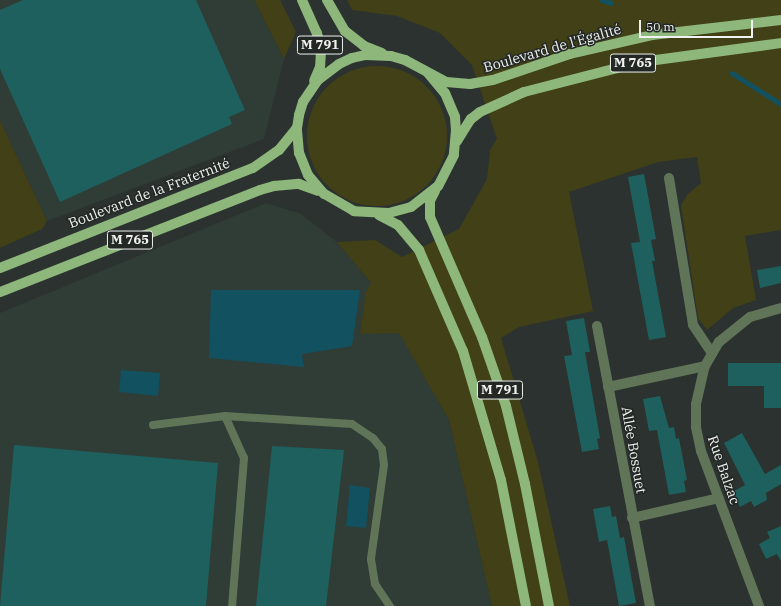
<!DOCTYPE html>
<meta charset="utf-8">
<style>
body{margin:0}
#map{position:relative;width:781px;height:606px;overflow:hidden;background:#2c322f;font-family:"IBM Plex Serif",serif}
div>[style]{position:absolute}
.built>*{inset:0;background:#303c36}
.green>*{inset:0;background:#414017}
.round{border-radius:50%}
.water>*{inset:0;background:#115160}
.stream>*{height:4.5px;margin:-2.25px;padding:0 2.25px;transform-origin:2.25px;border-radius:2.25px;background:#115160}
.building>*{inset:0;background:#1d605d}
.lane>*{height:8px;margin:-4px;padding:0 4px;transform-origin:4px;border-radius:4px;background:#607458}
.street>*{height:10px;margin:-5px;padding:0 5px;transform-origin:5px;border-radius:5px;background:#607458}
.primary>*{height:10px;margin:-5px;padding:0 5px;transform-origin:5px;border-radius:5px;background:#8eb77c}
span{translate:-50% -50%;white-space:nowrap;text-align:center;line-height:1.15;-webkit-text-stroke:3px #232825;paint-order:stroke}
.shield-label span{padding:1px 3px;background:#232825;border:1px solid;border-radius:3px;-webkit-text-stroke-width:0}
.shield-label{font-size:13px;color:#eff2f0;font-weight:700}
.street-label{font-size:14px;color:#eff2f0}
.scale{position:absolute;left:639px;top:20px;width:114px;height:18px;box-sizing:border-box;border:2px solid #eff2f0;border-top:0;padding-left:5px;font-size:12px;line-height:14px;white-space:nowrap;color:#eff2f0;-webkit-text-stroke:3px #232825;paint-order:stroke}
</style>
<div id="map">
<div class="built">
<div style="clip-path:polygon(0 0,254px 0,284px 59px,264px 139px,47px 221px,0 120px)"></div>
<div style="clip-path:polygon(266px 203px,301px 214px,337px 242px,371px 283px,449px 420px,492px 606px,0 606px,0 313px)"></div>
</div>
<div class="green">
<div style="clip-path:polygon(254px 0,280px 0,296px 32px,284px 59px)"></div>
<div style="clip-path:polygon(347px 0,781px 0,781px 230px,745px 236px,756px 300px,733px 308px,707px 330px,698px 318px,681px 205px,688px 194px,701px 183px,697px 157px,658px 162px,569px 192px,593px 311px,519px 327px,501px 338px,538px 462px,570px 606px,492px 606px,449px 420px,399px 333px,360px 334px,366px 292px,371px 283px,337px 242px,375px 240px,402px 257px,459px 229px,487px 179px,490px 150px,497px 139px,472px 65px,440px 33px,397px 16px,352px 10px)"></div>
<div class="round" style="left:307px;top:66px;width:140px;height:140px"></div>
<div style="clip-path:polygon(0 120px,47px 221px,42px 229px,0 248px)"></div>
</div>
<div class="water">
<div style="clip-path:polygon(211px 290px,360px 290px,352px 346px,302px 354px,304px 367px,209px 358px)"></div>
<div style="clip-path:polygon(121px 370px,160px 373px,158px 396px,119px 392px)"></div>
<div style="clip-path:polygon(350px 485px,370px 488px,366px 528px,346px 526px)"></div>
</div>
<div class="stream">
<div style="left:602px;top:0;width:9px;rotate:18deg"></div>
<div style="left:732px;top:73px;width:58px;rotate:32.3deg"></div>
</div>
<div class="building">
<div style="clip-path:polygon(23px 0,196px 0,245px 110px,229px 117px,232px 124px,60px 202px,0 69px,0 10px)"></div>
<div style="clip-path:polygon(644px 174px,656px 239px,651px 240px,655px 261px,652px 261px,666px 337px,649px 340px,631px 243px,640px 242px,628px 177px)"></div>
<div style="clip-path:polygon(781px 266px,781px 283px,760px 288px,757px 270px)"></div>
<div style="clip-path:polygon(584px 318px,590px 352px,585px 352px,600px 438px,597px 439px,599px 449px,582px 452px,564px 356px,572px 355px,566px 321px)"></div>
<div style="clip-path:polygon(728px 363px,781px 363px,781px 408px,764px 408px,764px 386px,728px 386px)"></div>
<div style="clip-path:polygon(660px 396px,669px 428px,674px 427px,676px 439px,679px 438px,687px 480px,684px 481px,686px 492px,669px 495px,657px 430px,649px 431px,643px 399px)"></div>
<div style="clip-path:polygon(742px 433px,765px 474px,781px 465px,781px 484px,766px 493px,767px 500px,754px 507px,751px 501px,740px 507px,732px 492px,745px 485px,724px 443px)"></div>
<div style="clip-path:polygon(14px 445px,218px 463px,206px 606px,0 606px)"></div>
<div style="clip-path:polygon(272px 446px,344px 450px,326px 606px,256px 606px)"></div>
<div style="clip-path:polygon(610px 506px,612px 517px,616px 516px,620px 538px,624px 537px,636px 603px,619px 606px,607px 540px,599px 542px,593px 509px)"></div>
<div style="clip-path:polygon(781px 526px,781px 561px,777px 554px,766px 559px,759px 544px,770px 538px,767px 532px)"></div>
</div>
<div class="lane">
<div style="left:225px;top:416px;width:127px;rotate:3.6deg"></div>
<div style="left:352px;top:424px;width:25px;rotate:34deg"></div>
<div style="left:373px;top:438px;width:14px;rotate:51deg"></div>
<div style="left:382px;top:449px;width:16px;rotate:83deg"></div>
<div style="left:384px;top:465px;width:95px;rotate:97.9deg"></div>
<div style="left:371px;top:559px;width:25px;rotate:81deg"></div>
<div style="left:375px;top:584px;width:27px;rotate:56deg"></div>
<div style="left:153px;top:425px;width:73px;rotate:-7.1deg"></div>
<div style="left:225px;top:416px;width:46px;rotate:65.7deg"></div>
<div style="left:244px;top:458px;width:148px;rotate:94.6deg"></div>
</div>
<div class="street">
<div style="left:669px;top:178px;width:149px;rotate:80.7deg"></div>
<div style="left:693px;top:325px;width:34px;rotate:56deg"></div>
<div style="left:597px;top:326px;width:285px;rotate:79.3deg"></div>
<div style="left:608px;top:387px;width:99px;rotate:-12.2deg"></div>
<div style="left:632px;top:518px;width:89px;rotate:-12.9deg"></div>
<div style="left:759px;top:606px;width:165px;rotate:-110.5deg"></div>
<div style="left:701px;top:451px;width:25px;rotate:-102deg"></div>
<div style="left:696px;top:427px;width:23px;rotate:-90deg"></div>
<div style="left:696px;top:404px;width:39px;rotate:-77deg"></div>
<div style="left:705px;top:366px;width:28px;rotate:-60deg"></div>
<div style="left:719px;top:342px;width:40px;rotate:-39deg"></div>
<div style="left:750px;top:317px;width:32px;rotate:-16deg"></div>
</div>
<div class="primary">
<div style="left:302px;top:0;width:36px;rotate:66deg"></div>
<div style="left:317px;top:33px;width:17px;rotate:77deg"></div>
<div style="left:321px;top:50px;width:17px;rotate:93deg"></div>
<div style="left:320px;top:67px;width:15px;rotate:113deg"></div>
<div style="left:327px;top:0;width:36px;rotate:60deg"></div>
<div style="left:345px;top:31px;width:24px;rotate:38deg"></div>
<div style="left:364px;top:46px;width:19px;rotate:21deg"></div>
<div style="left:428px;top:73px;width:26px;rotate:50deg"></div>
<div style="left:445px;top:93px;width:26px;rotate:67deg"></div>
<div style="left:455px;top:117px;width:13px;rotate:86deg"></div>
<div style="left:456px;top:130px;width:25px;rotate:95deg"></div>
<div style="left:454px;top:155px;width:35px;rotate:117deg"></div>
<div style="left:438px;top:186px;width:34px;rotate:142deg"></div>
<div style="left:411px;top:207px;width:24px;rotate:165deg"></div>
<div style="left:388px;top:213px;width:34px;rotate:-177deg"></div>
<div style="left:354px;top:211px;width:34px;rotate:-150deg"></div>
<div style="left:324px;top:194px;width:25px;rotate:-130deg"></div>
<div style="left:308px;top:175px;width:24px;rotate:-112deg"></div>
<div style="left:299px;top:153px;width:25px;rotate:-95deg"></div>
<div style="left:297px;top:128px;width:13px;rotate:-81deg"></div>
<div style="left:299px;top:115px;width:14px;rotate:-73deg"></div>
<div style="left:303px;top:102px;width:27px;rotate:-56deg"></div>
<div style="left:318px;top:80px;width:26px;rotate:-37deg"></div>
<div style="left:339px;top:64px;width:14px;rotate:-25deg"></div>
<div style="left:352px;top:58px;width:13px;rotate:-13deg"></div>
<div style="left:365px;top:55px;width:26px;rotate:2deg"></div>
<div style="left:391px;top:56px;width:15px;rotate:16deg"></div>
<div style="left:405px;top:60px;width:47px;rotate:28.2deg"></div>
<div style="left:446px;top:82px;width:24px;rotate:5deg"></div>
<div style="left:470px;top:84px;width:23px;rotate:-10deg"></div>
<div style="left:493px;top:80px;width:81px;rotate:-18.7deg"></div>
<div style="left:570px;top:54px;width:84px;rotate:-13deg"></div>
<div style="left:652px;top:35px;width:130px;rotate:-6.6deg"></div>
<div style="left:457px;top:141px;width:26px;rotate:-58deg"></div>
<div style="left:471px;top:119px;width:11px;rotate:-38deg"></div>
<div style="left:480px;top:112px;width:48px;rotate:-24.4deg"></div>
<div style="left:524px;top:92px;width:121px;rotate:-14.4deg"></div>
<div style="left:641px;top:62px;width:141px;rotate:-7.7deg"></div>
<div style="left:435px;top:191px;width:11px;rotate:117deg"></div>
<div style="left:430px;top:201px;width:16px;rotate:90deg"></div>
<div style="left:430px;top:217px;width:131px;rotate:66.6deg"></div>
<div style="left:482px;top:337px;width:73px;rotate:70.8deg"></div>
<div style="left:506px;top:406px;width:80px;rotate:76.3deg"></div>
<div style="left:525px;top:484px;width:124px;rotate:78.9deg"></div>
<div style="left:379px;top:215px;width:21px;rotate:28deg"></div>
<div style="left:398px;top:225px;width:33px;rotate:50deg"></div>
<div style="left:419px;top:250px;width:110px;rotate:66.5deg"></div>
<div style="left:463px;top:351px;width:134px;rotate:73.6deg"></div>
<div style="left:501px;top:480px;width:128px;rotate:78.8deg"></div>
<div style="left:0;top:268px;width:272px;rotate:-21.6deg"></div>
<div style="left:253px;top:168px;width:32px;rotate:-35deg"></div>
<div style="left:279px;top:150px;width:28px;rotate:-51deg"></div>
<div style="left:0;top:292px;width:279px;rotate:-21.4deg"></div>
<div style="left:260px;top:190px;width:15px;rotate:-16deg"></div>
<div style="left:274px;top:186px;width:25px;rotate:-5deg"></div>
<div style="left:299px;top:184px;width:20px;rotate:20deg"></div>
</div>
<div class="shield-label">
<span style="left:320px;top:45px">M 791</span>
<span style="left:633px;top:63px">M 765</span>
<span style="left:130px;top:240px">M 765</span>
<span style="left:500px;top:390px">M 791</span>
</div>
<div class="street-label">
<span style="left:552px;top:48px;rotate:-16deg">Boulevard de l'Égalité</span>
<span style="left:149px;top:193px;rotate:-21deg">Boulevard de la Fraternité</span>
<span style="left:634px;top:450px;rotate:80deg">Allée Bossuet</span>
<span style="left:724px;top:470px;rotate:71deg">Rue Balzac</span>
</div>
<div class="scale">50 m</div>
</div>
